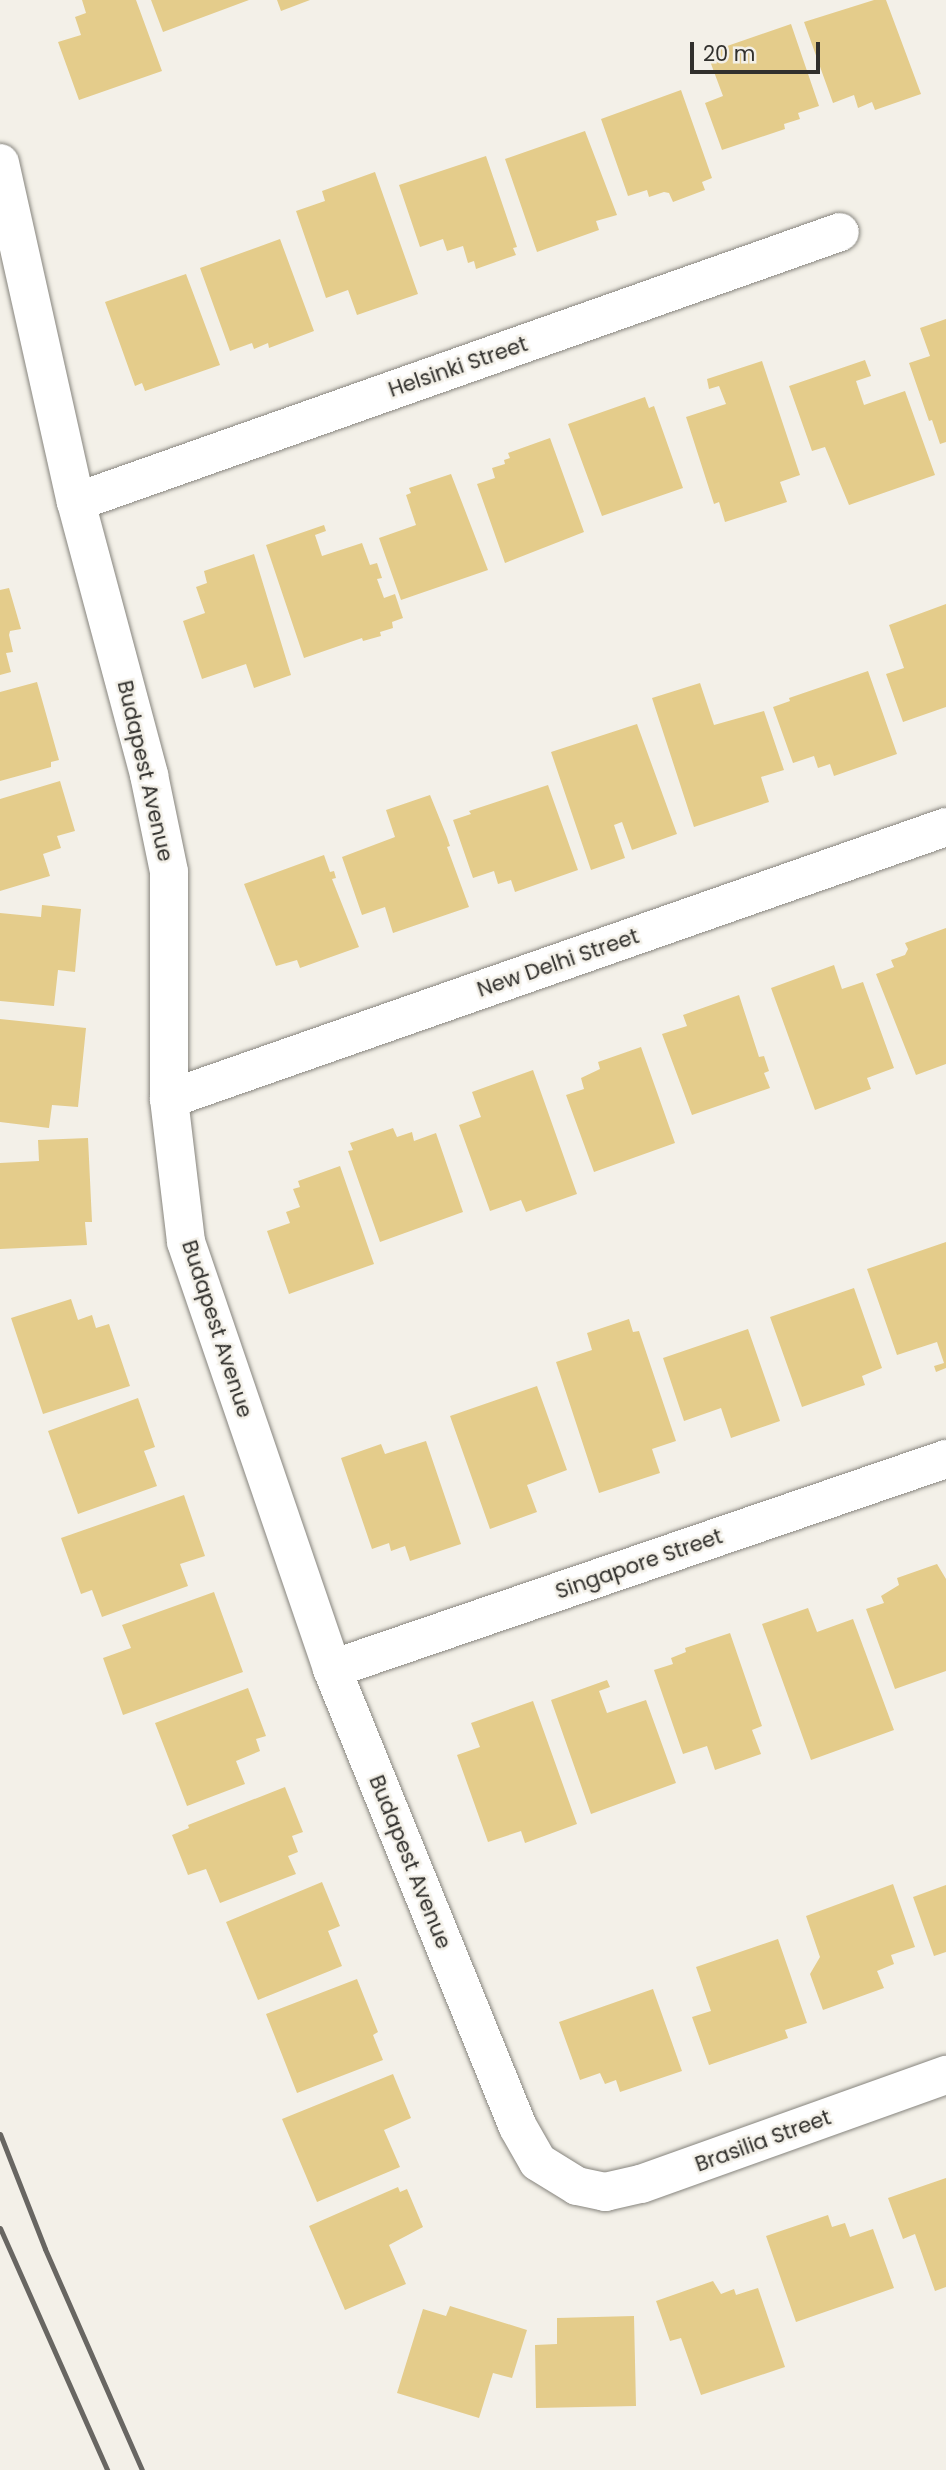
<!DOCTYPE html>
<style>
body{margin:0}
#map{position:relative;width:946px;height:2470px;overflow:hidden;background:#f3f0e8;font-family:Poppins,sans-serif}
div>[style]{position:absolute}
.building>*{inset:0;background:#e4cc8b}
.roads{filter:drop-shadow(0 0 2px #87857e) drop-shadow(0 0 2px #87857e)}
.street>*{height:38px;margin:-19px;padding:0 19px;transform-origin:19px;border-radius:19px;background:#fff}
.rail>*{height:5px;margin:-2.5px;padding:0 2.5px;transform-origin:2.5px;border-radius:2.5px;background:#686662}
span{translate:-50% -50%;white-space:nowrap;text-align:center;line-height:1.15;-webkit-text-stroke:5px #f3f0e8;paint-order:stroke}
.street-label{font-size:21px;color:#31302d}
.scale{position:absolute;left:690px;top:42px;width:130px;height:32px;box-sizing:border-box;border:4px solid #31302d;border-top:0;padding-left:9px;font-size:21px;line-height:24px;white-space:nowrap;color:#31302d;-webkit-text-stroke:5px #f3f0e8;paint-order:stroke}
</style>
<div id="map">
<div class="building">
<div style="clip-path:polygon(82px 0,136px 0,162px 71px,79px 100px,58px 42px,81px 35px,75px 17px,86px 13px)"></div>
<div style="clip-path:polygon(151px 0,249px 0,163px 32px)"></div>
<div style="clip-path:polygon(277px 0,310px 0,281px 11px)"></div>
<div style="clip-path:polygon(874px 0,886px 0,921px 94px,875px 110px,872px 102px,858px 108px,854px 95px,833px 103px,804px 22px)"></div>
<div style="clip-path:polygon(791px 24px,819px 106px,798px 113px,800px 119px,784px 124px,785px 129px,722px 150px,705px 103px,723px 96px,707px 53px)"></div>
<div style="clip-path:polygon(681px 90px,712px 178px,702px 182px,705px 190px,673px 202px,669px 193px,664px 192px,649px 197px,647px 190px,628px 196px,601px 119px)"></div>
<div style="clip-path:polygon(585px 131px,617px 215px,596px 221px,599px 230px,537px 252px,505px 159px)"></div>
<div style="clip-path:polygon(486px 156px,517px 247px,513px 248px,516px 255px,476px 269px,474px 261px,468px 263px,463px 246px,447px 251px,443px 239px,420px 247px,399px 185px)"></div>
<div style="clip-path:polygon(375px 172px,418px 294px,357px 315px,348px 290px,326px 298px,296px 211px,325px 201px,322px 191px)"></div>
<div style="clip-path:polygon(280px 239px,314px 331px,269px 348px,268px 343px,254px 349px,252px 343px,230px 351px,200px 268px)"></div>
<div style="clip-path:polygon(186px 274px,220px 365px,145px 391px,142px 383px,135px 386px,105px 302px)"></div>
<div style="clip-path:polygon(946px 319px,946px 442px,940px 444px,932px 420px,929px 421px,909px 363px,930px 356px,920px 328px)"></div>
<div style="clip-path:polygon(865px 360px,871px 376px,856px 381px,864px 405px,905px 391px,935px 475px,849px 505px,825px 447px,812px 451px,789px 386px)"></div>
<div style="clip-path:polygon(762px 361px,800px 475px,780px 482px,787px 502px,725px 522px,719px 502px,714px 504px,686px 417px,726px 404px,719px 386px,709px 389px,707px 379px)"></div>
<div style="clip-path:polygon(645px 397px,649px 408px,654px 406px,683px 488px,602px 516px,568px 424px)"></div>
<div style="clip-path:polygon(550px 438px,584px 532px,505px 563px,477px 484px,495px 478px,492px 468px,505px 464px,504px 460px,510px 458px,508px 453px)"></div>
<div style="clip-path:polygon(451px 474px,488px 570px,401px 600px,379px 538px,416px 525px,406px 495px,411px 493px,409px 488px)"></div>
<div style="clip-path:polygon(324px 525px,326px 531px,315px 535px,322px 556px,362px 543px,370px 565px,377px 563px,382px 578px,377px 579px,384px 598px,395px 594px,403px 618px,392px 622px,393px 628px,380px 632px,381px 636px,363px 641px,362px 638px,304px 658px,266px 545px)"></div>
<div style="clip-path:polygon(254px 554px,291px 675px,254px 688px,246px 664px,202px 679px,183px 621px,205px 613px,196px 587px,207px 583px,204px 571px)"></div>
<div style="clip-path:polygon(9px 588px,21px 629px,10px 631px,9px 635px,13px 652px,6px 653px,11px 672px,0 675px,0 590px)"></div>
<div style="clip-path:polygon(946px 604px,946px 707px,903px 722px,886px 674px,904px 668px,889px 625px)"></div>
<div style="clip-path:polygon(868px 671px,897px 754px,834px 776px,830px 764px,818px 768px,814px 756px,793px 763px,773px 707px,790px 701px,789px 698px)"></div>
<div style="clip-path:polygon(37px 682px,59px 760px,51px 762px,51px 767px,0 781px,0 692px)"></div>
<div style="clip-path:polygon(700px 683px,714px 725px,764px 711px,784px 770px,761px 777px,769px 802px,694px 827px,652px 698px)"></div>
<div style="clip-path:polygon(637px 724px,677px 834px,632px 850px,622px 822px,614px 825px,625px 858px,591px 870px,551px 752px)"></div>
<div style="clip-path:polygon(60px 781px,75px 831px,57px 836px,61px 848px,43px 854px,50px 876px,0 891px,0 799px)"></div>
<div style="clip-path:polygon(548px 785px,578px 870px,515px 892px,511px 880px,498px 884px,494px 871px,473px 878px,453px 820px,471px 814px,469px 811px)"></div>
<div style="clip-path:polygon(430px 795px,447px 837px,450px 846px,447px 847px,469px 907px,393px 933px,385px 907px,362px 915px,342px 857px,395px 837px,386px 810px)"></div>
<div style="clip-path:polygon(324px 855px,330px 872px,334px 871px,336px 878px,332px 879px,359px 947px,300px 968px,297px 960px,276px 966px,244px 884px)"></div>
<div style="clip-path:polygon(42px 905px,81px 909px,75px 972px,58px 970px,54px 1006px,0 1001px,0 913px,41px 917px)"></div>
<div style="clip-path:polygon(946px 928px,946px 1064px,916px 1075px,876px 974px,894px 967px,891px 960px,905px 955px,908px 949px,905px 943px)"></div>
<div style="clip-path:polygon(834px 965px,842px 989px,863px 982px,894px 1068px,867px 1078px,871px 1089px,815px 1110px,771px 988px)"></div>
<div style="clip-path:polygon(739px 995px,759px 1057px,764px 1056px,769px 1071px,764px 1073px,770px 1088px,692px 1115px,662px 1034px,687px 1026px,683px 1015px)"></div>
<div style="clip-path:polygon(0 1019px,86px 1028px,78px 1107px,52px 1105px,49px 1128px,0 1122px)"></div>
<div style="clip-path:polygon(641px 1047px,675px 1143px,594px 1172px,566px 1095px,584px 1089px,581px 1078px,600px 1069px,598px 1062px)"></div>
<div style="clip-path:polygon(533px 1070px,577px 1194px,526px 1212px,521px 1200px,490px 1211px,459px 1125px,481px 1117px,472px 1092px)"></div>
<div style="clip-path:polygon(393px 1128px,397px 1137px,412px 1132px,414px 1141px,436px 1133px,463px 1212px,380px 1242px,348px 1151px,353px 1150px,350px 1143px)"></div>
<div style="clip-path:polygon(88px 1138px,92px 1222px,85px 1222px,87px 1245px,0 1249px,0 1163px,39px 1161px,38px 1140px)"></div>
<div style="clip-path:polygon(340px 1166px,374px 1264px,289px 1294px,267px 1231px,290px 1223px,286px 1212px,300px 1207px,293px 1189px,300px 1187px,298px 1181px)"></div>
<div style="clip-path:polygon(946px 1242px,946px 1368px,936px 1372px,934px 1366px,944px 1363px,937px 1342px,897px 1355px,867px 1269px)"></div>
<div style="clip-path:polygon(854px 1288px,882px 1368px,862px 1376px,865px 1385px,802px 1407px,770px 1317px)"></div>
<div style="clip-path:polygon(71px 1299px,78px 1320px,92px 1315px,96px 1328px,109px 1324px,130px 1386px,43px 1414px,11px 1318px)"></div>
<div style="clip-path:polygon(629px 1319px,633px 1332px,639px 1331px,676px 1441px,652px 1449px,660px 1473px,599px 1493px,556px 1362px,592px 1350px,587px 1333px)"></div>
<div style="clip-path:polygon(748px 1329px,780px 1421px,731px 1438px,721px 1408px,684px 1421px,663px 1358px)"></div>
<div style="clip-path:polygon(537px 1386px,567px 1470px,527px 1485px,537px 1512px,490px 1529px,450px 1416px)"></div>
<div style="clip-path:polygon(138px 1398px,155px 1447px,144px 1451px,157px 1486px,78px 1514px,48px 1431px)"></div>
<div style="clip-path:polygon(426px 1441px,461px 1544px,410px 1561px,405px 1546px,391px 1551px,389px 1543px,372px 1549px,341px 1458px,381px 1444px,385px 1454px)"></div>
<div style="clip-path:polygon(184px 1495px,205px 1556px,180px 1564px,188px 1586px,102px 1617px,92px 1590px,81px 1594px,61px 1538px)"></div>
<div style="clip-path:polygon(937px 1564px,946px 1579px,946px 1671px,895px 1689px,866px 1609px,884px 1603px,881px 1596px,899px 1585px,897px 1578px)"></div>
<div style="clip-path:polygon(214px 1592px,243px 1672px,123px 1715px,103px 1658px,131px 1648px,122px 1625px)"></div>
<div style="clip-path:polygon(808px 1608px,817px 1632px,853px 1619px,894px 1730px,811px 1760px,762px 1624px)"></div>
<div style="clip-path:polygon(730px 1633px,762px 1726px,752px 1730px,761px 1754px,715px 1770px,707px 1746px,683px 1754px,654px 1670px,673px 1664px,671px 1658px,686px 1652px,685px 1648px)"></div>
<div style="clip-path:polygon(607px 1680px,610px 1687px,599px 1691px,607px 1713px,646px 1700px,676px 1783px,591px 1814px,551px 1700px)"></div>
<div style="clip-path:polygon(248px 1688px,266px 1736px,256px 1739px,260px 1751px,236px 1761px,245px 1784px,187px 1806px,155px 1723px)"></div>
<div style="clip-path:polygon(533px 1701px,577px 1824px,525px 1843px,521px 1831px,488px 1842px,457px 1755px,480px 1747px,471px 1723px)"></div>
<div style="clip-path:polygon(285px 1787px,303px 1832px,292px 1836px,298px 1852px,288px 1856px,296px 1874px,220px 1903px,206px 1869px,188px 1875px,172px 1835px,189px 1828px,188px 1825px)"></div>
<div style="clip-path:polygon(322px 1882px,340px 1926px,328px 1931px,342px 1966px,258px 2000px,226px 1922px)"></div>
<div style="clip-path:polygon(893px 1884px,915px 1947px,891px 1955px,894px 1964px,877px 1971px,884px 1988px,823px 2010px,810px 1974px,820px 1957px,806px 1916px)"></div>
<div style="clip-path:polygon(946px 1885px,946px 1952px,934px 1956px,913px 1897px)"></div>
<div style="clip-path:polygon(778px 1939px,807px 2023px,785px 2030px,788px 2038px,709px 2065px,692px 2017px,711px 2011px,696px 1967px)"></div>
<div style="clip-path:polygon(357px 1979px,378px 2032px,373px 2035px,383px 2060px,297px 2093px,266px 2014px)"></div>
<div style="clip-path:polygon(653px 1989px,682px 2071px,620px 2092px,616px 2080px,605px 2084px,600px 2073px,580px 2080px,559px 2022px)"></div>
<div style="clip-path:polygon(393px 2074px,411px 2118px,384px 2130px,400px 2167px,317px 2202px,282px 2119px)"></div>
<div style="clip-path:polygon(946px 2178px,946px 2287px,935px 2291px,915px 2234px,903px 2239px,888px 2198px)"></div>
<div style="clip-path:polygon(398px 2187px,400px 2192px,407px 2189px,423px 2227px,389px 2245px,406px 2284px,345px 2310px,309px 2226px)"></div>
<div style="clip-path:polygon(828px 2215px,832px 2227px,845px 2223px,850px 2237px,873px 2229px,894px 2288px,796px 2322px,766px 2236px)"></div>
<div style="clip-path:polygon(713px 2281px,721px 2294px,734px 2289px,736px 2295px,758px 2288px,785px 2367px,701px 2395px,681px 2338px,670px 2341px,656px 2301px)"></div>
<div style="clip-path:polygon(450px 2306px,527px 2330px,512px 2378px,493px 2373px,479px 2418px,397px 2393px,423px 2309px,446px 2316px)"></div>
<div style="clip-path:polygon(634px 2316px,636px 2406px,536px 2408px,535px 2345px,557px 2344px,557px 2318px)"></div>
</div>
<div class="roads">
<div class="street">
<div style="left:0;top:163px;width:347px;rotate:77.4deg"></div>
<div style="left:76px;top:502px;width:283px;rotate:75deg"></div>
<div style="left:149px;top:775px;width:99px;rotate:78.3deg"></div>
<div style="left:169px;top:872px;width:227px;rotate:90deg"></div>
<div style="left:169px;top:1099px;width:144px;rotate:83.2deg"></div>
<div style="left:186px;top:1242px;width:451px;rotate:71.1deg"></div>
<div style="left:332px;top:1669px;width:494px;rotate:67.9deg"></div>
<div style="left:518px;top:2127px;width:40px;rotate:60.3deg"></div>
<div style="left:538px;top:2162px;width:46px;rotate:31.6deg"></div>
<div style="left:577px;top:2186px;width:29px;rotate:12deg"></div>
<div style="left:605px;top:2192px;width:37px;rotate:-13deg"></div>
<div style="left:641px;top:2184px;width:324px;rotate:-19.7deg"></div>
<div style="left:76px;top:502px;width:810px;rotate:-19.46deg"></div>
<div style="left:169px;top:1099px;width:823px;rotate:-19.29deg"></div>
<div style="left:332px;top:1669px;width:649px;rotate:-18.88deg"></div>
</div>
</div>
<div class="rail">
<div style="left:0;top:2134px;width:123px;rotate:68.6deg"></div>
<div style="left:45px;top:2249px;width:241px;rotate:66.3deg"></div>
<div style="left:0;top:2228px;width:265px;rotate:66.1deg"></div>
</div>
<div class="street-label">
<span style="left:458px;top:367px;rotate:-19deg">Helsinki Street</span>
<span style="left:145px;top:771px;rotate:77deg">Budapest Avenue</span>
<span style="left:558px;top:963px;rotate:-19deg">New Delhi Street</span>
<span style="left:217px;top:1329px;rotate:72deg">Budapest Avenue</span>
<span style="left:639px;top:1564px;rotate:-19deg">Singapore Street</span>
<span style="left:410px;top:1862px;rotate:68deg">Budapest Avenue</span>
<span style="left:763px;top:2141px;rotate:-20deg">Brasilia Street</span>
</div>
<div class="scale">20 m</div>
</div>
